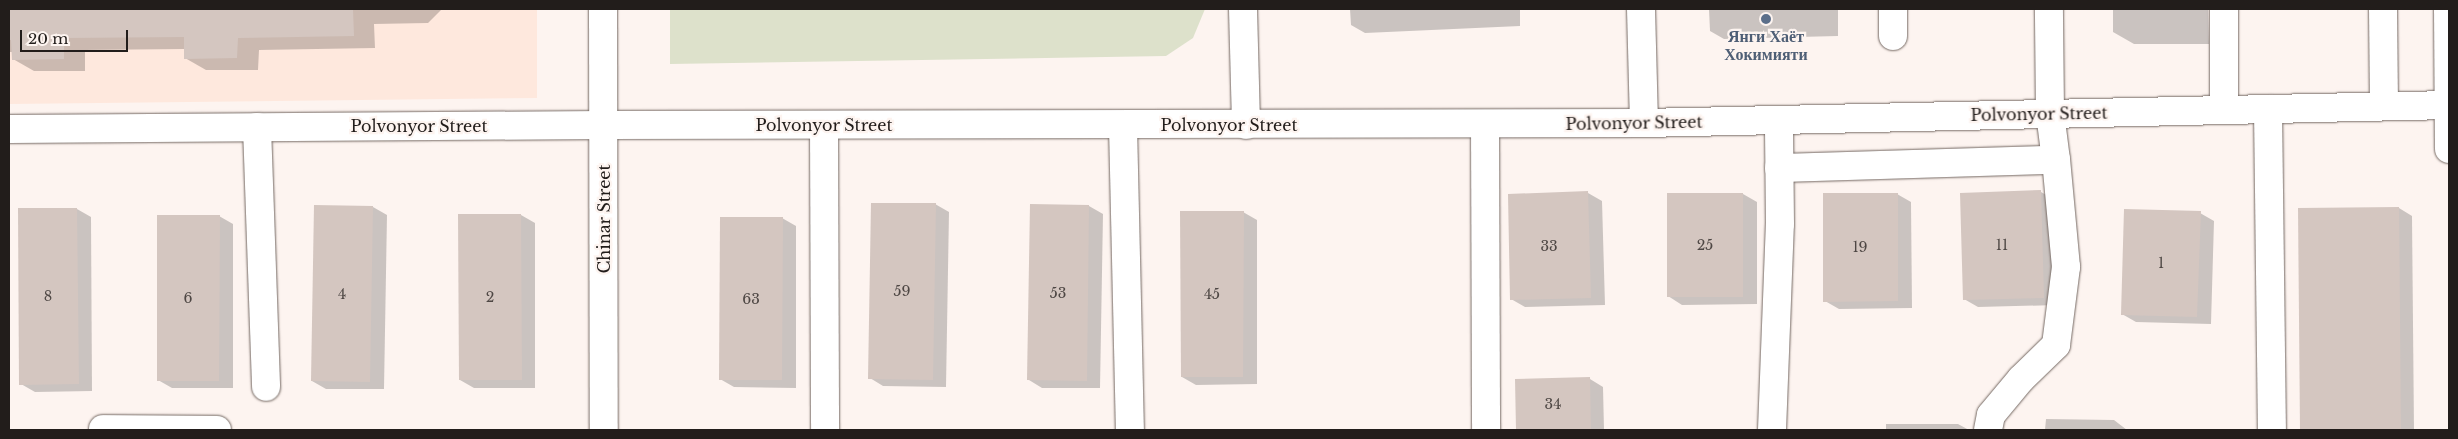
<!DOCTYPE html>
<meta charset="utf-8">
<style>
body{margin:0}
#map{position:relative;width:2458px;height:439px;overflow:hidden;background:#fdf4f0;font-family:"Libre Baskerville",serif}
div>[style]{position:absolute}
.built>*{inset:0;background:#fee8dd}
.green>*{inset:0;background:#dde1cb}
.shadow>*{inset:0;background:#0003}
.building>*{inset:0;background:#d4c6c0}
.roads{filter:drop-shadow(0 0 1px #756963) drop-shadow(0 0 1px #756963)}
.minor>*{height:28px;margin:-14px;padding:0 14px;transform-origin:14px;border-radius:14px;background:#fff}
.major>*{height:28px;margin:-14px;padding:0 14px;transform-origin:14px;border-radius:14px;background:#fff}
.dots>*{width:14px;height:14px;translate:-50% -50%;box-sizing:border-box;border:2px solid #fdf4f0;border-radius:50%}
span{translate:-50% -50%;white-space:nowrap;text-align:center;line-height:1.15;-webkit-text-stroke:4.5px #fdf4f0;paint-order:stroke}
.number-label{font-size:14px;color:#4e4744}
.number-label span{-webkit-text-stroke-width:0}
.service-label{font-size:16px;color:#4e5e75;font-weight:700}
.street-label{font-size:16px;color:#221d1b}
.frame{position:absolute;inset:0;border:10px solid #221d1b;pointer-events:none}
.scale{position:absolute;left:20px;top:30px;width:108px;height:22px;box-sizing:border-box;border:2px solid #221d1b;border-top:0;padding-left:6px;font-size:15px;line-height:18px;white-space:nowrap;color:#221d1b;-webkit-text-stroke:4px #fdf4f0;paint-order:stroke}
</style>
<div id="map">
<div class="built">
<div style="clip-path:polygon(9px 9px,537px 9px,537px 98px,9px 104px)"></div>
</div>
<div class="green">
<div style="clip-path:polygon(670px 9px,1205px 9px,1193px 38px,1166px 56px,670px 64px)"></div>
</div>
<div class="shadow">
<div style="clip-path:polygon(9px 9px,442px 9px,428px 23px,374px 24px,375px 48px,259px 50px,258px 70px,206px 70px,185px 58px,185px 49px,85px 50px,85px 71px,34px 71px,13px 59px,13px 52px,9px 52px)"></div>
<div style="clip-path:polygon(1350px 9px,1520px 9px,1520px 26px,1365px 33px,1351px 25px)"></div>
<div style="clip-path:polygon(1709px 9px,1838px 9px,1838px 36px,1724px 39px,1710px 31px)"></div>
<div style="clip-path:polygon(2113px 9px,2208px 9px,2209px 44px,2134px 44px,2113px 32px)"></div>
<div style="clip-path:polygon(2041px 192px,2055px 200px,2057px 305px,1978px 307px,1964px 299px)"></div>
<div style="clip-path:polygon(1588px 193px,1602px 201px,1605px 305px,1525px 307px,1511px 299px,1509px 195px)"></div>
<div style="clip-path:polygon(1743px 194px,1757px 202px,1757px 304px,1682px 305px,1668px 296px)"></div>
<div style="clip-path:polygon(1897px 194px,1911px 202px,1912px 308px,1839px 309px,1825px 301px)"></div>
<div style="clip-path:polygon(935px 204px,949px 212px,946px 387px,883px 386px,870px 378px)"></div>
<div style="clip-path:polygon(1031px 205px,1089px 206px,1103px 214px,1100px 388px,1042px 388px,1029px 380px)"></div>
<div style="clip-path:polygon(373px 207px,387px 215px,384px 389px,326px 389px,312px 381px)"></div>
<div style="clip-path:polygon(2399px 208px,2412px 216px,2414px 430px,2301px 430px,2299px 210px)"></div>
<div style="clip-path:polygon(77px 209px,91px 217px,92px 391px,35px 392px,21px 384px)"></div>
<div style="clip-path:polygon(1243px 212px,1257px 220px,1257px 384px,1196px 385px,1182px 377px)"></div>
<div style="clip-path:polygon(2200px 213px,2214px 221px,2211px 324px,2136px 322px,2122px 314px)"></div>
<div style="clip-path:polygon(521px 215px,535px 223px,535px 388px,474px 388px,460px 380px,460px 216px)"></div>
<div style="clip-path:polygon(219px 216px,233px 224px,233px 388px,172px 388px,158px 380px)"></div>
<div style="clip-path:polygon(782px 218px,796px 226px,796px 388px,734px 387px,720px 379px)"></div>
<div style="clip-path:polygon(1590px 379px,1603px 387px,1604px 430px,1517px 430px,1517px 380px)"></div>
<div style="clip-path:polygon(2046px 419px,2114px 420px,2127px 430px,2045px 430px)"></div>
<div style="clip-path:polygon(1886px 424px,1958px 424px,1969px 430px,1886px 430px)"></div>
</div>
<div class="building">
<div style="clip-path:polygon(9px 9px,353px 9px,354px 36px,238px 38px,237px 58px,184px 59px,184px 37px,64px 38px,64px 59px,12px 60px,11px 40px,9px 40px)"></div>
<div style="clip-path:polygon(2041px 190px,2044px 298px,1963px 300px,1960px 193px)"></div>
<div style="clip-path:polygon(1588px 191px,1591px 298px,1510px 300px,1508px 194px)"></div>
<div style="clip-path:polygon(1667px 193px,1743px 193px,1743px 297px,1667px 297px)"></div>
<div style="clip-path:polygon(1823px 193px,1898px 193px,1898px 301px,1823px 302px)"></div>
<div style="clip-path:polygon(871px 203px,936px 203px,933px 380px,868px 379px)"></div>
<div style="clip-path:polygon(1030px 204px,1089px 205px,1087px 381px,1027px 380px)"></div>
<div style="clip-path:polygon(314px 205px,373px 206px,370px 382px,311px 381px)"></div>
<div style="clip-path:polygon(2399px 207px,2401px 430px,2300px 430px,2298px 208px)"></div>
<div style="clip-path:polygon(18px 208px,77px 208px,79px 384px,19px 385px)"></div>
<div style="clip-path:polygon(2124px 209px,2201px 211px,2197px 317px,2121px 315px)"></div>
<div style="clip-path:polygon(1180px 211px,1244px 211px,1243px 377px,1181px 377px)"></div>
<div style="clip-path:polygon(458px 214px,521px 214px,522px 380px,459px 380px)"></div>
<div style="clip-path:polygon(157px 215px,220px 215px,219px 381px,157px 381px)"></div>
<div style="clip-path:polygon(720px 217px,783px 217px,782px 380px,719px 380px)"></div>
<div style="clip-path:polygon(1590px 377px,1591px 430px,1516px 430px,1515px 379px)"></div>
</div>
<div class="roads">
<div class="minor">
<div style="left:603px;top:9px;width:421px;rotate:89.9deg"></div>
<div style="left:1243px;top:9px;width:116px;rotate:88.5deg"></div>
<div style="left:1641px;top:9px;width:114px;rotate:88.5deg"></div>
<div style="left:1893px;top:9px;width:27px;rotate:90deg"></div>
<div style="left:2383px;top:9px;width:97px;rotate:89.4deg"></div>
<div style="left:2268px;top:109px;width:321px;rotate:89.3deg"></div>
<div style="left:2224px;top:110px;width:101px;rotate:-90deg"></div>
<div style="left:1485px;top:124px;width:306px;rotate:89.8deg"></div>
<div style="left:824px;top:125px;width:305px;rotate:89.8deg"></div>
<div style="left:1123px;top:126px;width:304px;rotate:88.7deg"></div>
<div style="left:257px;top:127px;width:260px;rotate:88deg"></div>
<div style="left:9px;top:129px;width:595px;rotate:-0.39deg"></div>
<div style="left:604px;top:125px;width:1040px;rotate:-0.11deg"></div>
<div style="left:1644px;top:123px;width:805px;rotate:-1.28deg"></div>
<div style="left:1779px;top:168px;width:277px;rotate:-1.7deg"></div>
<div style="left:2056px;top:160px;width:47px;rotate:-97.3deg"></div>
<div style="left:2050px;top:113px;width:104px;rotate:-90.6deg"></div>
<div style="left:103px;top:429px;width:114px;rotate:0.5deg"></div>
<div style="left:1772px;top:430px;width:206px;rotate:-87.8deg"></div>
<div style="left:1780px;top:224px;width:104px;rotate:-90.6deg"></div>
<div style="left:1988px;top:430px;width:15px;rotate:-79deg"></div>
<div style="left:1991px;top:415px;width:47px;rotate:-50.2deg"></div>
<div style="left:2021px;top:379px;width:49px;rotate:-44.2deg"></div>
<div style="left:2056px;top:345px;width:79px;rotate:-82.7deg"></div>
<div style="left:2066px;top:267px;width:107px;rotate:-95.3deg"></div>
</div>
<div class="major">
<div style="left:2448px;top:9px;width:140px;rotate:89.6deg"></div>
</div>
</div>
<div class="dots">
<div style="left:1766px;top:19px;background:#5c6f8a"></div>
</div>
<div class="number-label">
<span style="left:1705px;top:245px">25</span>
<span style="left:2002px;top:245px">11</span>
<span style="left:1549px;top:246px">33</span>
<span style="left:1860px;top:247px">19</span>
<span style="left:2161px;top:263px">1</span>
<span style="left:902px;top:291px">59</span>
<span style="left:1058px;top:293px">53</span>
<span style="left:342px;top:294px">4</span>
<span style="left:1212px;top:294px">45</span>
<span style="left:48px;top:296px">8</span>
<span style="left:490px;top:297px">2</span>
<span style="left:188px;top:298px">6</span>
<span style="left:751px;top:299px">63</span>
<span style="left:1553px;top:404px">34</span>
</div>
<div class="service-label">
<span style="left:1766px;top:45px">Янги Хаёт<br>Хокимияти</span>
</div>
<div class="street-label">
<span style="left:2039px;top:114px;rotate:-1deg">Polvonyor Street</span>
<span style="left:1634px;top:123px;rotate:-1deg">Polvonyor Street</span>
<span style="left:824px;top:125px">Polvonyor Street</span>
<span style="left:1229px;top:125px">Polvonyor Street</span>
<span style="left:419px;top:126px">Polvonyor Street</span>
<span style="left:604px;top:219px;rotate:-90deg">Chinar Street</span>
</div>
<div class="frame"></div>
<div class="scale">20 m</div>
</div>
